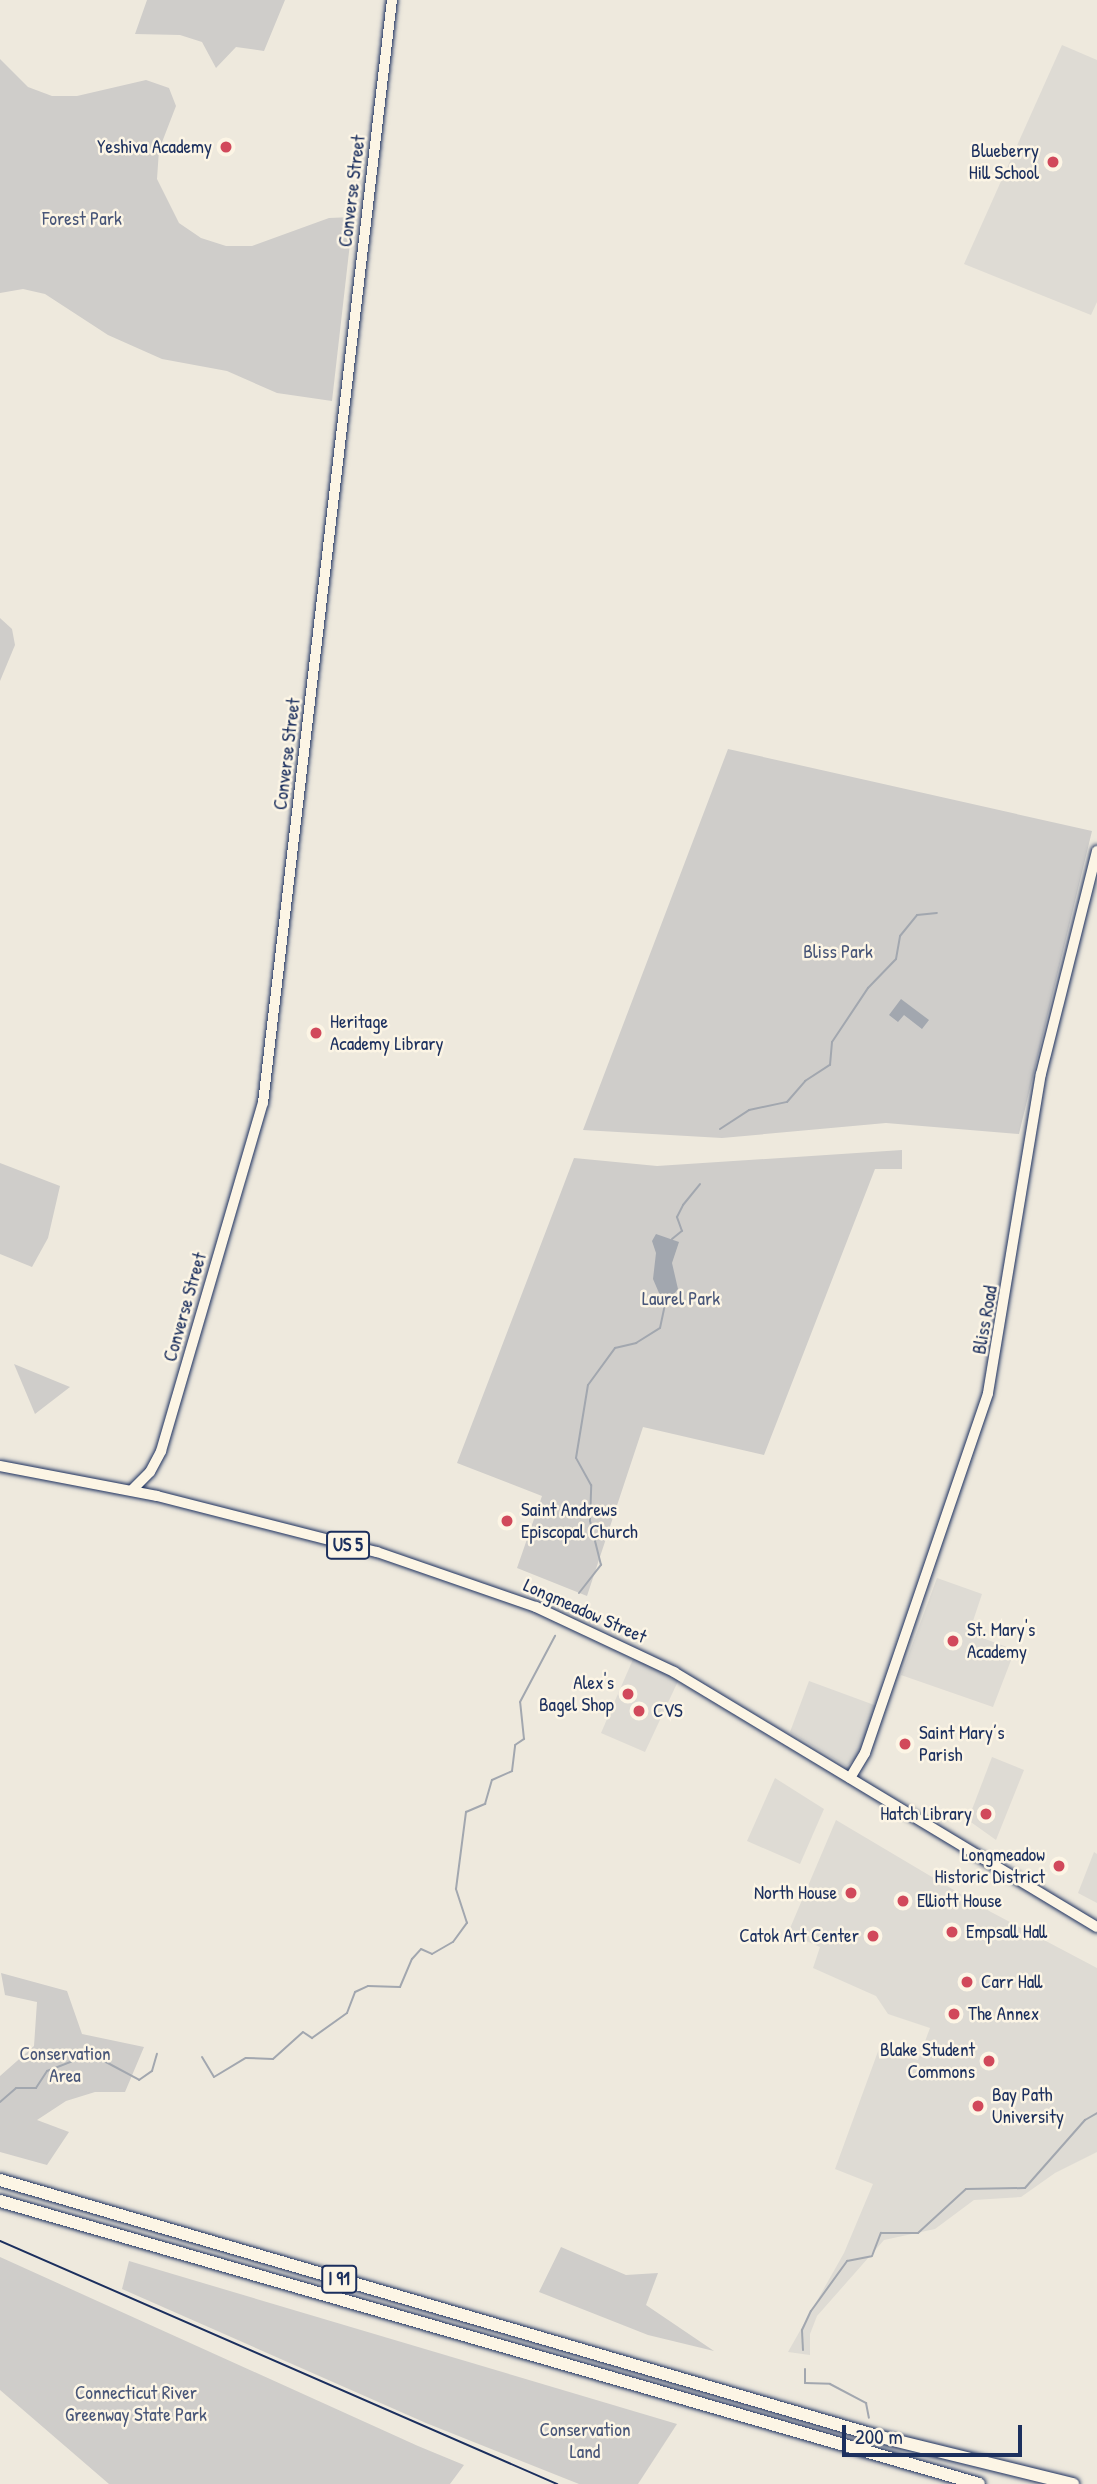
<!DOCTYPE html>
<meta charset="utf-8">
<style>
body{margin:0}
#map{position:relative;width:1097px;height:2484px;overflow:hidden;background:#eee9dd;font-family:"Patrick Hand",sans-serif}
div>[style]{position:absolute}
.built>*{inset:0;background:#dedbd4}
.green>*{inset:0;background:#cfcdca}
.water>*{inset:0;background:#a2a7af}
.stream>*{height:2px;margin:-1px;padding:0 1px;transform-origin:1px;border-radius:1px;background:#a2a7af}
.roads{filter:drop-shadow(0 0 2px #1b2f5e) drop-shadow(0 0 2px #1b2f5e)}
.secondary>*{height:10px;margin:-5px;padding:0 5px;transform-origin:5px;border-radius:5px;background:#fcf5e5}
.primary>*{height:10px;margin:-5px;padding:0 5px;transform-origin:5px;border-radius:5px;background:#fcf5e5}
.motorway>*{height:12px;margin:-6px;padding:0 6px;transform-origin:6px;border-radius:6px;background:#fcf5e5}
.rail>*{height:2px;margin:-1px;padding:0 1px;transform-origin:1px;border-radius:1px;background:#1b2f5e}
.dots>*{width:19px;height:19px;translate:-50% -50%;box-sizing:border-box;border:4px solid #fcf5e5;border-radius:50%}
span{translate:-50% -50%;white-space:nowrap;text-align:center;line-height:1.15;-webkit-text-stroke:5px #fcf5e5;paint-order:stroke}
.shield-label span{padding:2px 5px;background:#fcf5e5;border:2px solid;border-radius:5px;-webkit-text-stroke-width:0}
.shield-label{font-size:18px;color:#1b2f5e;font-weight:700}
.poi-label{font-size:19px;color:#1b2f5e}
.right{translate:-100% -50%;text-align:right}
.left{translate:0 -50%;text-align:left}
.street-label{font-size:19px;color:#1b2f5e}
.park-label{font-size:19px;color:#485679}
.scale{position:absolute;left:842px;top:2425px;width:180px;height:32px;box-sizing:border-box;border:4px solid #1b2f5e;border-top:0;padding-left:9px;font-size:21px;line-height:24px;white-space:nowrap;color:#1b2f5e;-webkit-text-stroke:5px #fcf5e5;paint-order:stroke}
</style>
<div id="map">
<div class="built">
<div style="clip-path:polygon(1062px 45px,1097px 60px,1097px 302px,1091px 315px,964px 264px)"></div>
<div style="clip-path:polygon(937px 1578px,982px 1594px,969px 1633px,1015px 1650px,993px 1707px,901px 1675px)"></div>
<div style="clip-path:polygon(634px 1657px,679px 1679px,645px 1752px,601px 1733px)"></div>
<div style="clip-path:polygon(809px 1681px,877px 1706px,860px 1755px,846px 1766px,790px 1732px)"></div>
<div style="clip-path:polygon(992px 1757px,1024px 1770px,996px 1840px,968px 1820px)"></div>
<div style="clip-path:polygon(775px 1778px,824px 1809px,800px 1864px,747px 1841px)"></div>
<div style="clip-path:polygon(836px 1820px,991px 1912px,1097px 1968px,1097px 2152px,1055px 2173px,1021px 2197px,974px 2200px,935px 2229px,884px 2240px,817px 2316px,810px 2334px,810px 2355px,788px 2352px,844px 2253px,873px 2184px,835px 2169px,880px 2046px,918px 2060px,930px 2028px,888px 2014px,876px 1996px,813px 1968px,820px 1947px,788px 1933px)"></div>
<div style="clip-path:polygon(1094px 1852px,1097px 1854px,1097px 1903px,1078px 1893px)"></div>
</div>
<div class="green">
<div style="clip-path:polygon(147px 0,285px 0,264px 51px,236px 47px,216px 68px,202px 42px,180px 35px,135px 34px)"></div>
<div style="clip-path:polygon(0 59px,28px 87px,52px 96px,77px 96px,146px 80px,169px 88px,176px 106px,159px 150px,157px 179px,179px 223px,201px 238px,226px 246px,252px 246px,329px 218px,353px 217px,332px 401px,277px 393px,227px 371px,162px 359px,108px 335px,45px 294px,23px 289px,0 293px)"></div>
<div style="clip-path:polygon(0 618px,12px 629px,15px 645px,0 681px)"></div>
<div style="clip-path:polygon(728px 749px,1092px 831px,1019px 1134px,886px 1123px,722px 1138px,583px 1130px)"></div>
<div style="clip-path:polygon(902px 1150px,902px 1169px,875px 1169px,764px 1455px,643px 1427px,587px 1596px,517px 1568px,542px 1496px,457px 1463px,574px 1158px,657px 1166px)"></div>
<div style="clip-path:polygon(0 1163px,60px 1186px,48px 1238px,32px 1267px,0 1254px)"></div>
<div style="clip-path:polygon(14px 1364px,70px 1387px,35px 1414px)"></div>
<div style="clip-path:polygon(1px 1973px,67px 1991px,82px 2034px,144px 2047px,125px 2092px,95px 2092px,66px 2101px,37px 2120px,69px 2132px,47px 2165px,0 2152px,0 2076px,34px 2046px,37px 2002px,5px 1995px)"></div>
<div style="clip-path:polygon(561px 2247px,626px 2275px,658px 2273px,646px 2305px,714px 2351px,648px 2335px,539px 2292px)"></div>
<div style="clip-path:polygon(0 2257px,418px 2446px,464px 2465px,450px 2484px,109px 2484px,0 2390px)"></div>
<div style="clip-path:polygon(129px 2261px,677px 2424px,638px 2484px,579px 2484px,426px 2423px,122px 2289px)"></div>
</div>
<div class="water">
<div style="clip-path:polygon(901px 999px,929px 1020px,922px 1029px,904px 1015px,898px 1022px,889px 1015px)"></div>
<div style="clip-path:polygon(656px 1234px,679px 1242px,672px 1263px,678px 1289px,670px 1299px,659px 1293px,653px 1279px,656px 1253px,652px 1241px)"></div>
</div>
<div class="stream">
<div style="left:720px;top:1129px;width:35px;rotate:-33deg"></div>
<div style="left:749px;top:1110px;width:39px;rotate:-12deg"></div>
<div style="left:787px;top:1102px;width:28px;rotate:-49deg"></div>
<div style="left:805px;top:1081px;width:30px;rotate:-33deg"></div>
<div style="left:830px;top:1065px;width:23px;rotate:-85deg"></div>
<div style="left:832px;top:1042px;width:65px;rotate:-56.3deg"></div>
<div style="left:868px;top:988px;width:40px;rotate:-46deg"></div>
<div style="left:896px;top:959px;width:23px;rotate:-80deg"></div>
<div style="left:900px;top:936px;width:27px;rotate:-51deg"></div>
<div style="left:917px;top:915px;width:20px;rotate:-6deg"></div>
<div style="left:672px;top:1239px;width:13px;rotate:-39deg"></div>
<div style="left:682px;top:1231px;width:15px;rotate:-110deg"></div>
<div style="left:677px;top:1217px;width:13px;rotate:-63deg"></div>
<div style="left:683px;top:1205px;width:27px;rotate:-51deg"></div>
<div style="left:579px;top:1593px;width:36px;rotate:-52deg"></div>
<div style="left:601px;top:1565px;width:45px;rotate:-104deg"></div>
<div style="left:590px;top:1521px;width:36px;rotate:-88deg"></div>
<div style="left:591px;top:1485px;width:31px;rotate:-119deg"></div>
<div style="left:576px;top:1458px;width:74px;rotate:-80.7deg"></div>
<div style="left:588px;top:1385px;width:46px;rotate:-53.9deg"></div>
<div style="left:615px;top:1348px;width:22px;rotate:-13deg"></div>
<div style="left:636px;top:1343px;width:28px;rotate:-32deg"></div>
<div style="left:660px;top:1328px;width:29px;rotate:-78deg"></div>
<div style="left:202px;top:2057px;width:23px;rotate:59deg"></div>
<div style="left:214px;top:2077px;width:37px;rotate:-31deg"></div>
<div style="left:246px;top:2058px;width:27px;rotate:2deg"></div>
<div style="left:273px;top:2059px;width:40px;rotate:-42deg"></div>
<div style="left:303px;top:2032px;width:11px;rotate:34deg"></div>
<div style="left:312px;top:2038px;width:43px;rotate:-35.5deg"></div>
<div style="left:347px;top:2013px;width:22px;rotate:-69deg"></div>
<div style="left:355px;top:1992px;width:14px;rotate:-25deg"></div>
<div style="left:368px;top:1986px;width:32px;rotate:2deg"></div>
<div style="left:400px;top:1987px;width:30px;rotate:-67deg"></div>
<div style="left:412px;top:1959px;width:13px;rotate:-48deg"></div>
<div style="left:421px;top:1949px;width:12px;rotate:24deg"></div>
<div style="left:432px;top:1954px;width:24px;rotate:-30deg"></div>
<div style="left:453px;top:1942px;width:24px;rotate:-54deg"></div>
<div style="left:467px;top:1923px;width:36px;rotate:-108deg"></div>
<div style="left:456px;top:1889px;width:78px;rotate:-82.6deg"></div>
<div style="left:466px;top:1812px;width:21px;rotate:-23deg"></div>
<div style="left:485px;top:1804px;width:25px;rotate:-74deg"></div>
<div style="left:492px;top:1780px;width:22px;rotate:-24deg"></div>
<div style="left:512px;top:1771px;width:26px;rotate:-83deg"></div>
<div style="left:515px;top:1745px;width:11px;rotate:-34deg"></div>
<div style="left:524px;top:1739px;width:37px;rotate:-96deg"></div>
<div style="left:520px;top:1702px;width:75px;rotate:-62.1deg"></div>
<div style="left:0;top:2102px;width:21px;rotate:-41deg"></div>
<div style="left:16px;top:2088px;width:20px"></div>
<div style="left:36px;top:2088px;width:20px;rotate:-57deg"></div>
<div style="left:47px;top:2071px;width:40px;rotate:-21deg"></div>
<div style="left:84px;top:2057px;width:20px;rotate:11deg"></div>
<div style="left:104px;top:2061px;width:40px;rotate:28deg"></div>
<div style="left:139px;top:2080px;width:16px;rotate:-35deg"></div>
<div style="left:152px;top:2071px;width:18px;rotate:-74deg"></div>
<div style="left:803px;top:2350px;width:20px;rotate:-93deg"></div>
<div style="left:802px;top:2330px;width:21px;rotate:-65deg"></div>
<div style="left:811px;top:2311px;width:62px;rotate:-54.2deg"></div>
<div style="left:847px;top:2261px;width:25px;rotate:-11deg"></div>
<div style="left:872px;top:2256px;width:25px;rotate:-69deg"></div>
<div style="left:881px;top:2233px;width:37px"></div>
<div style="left:918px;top:2233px;width:65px;rotate:-42.5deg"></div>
<div style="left:966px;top:2189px;width:59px;rotate:-1deg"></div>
<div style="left:1025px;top:2188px;width:91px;rotate:-48.6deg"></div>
<div style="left:1085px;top:2120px;width:14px;rotate:-30deg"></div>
<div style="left:805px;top:2369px;width:14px;rotate:90deg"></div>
<div style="left:805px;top:2383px;width:25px;rotate:2deg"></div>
<div style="left:830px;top:2384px;width:41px;rotate:27.8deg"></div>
<div style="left:866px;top:2403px;width:15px;rotate:79deg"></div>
</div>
<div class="roads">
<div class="secondary">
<div style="left:132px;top:1490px;width:25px;rotate:-45deg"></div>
<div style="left:150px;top:1472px;width:24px;rotate:-62deg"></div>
<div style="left:161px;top:1451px;width:363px;rotate:-73.7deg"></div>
<div style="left:263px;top:1103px;width:1111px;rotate:-83.33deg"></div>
<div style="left:850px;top:1778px;width:29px;rotate:-59deg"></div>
<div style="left:865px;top:1753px;width:380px;rotate:-71.1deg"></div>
<div style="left:988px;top:1393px;width:323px;rotate:-80.6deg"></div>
<div style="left:1041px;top:1074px;width:230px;rotate:-75.9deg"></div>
</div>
<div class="primary">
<div style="left:0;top:1466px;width:160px;rotate:10.8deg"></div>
<div style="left:157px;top:1496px;width:227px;rotate:14.3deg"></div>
<div style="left:377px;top:1552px;width:168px;rotate:19.1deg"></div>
<div style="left:536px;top:1607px;width:153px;rotate:25.2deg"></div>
<div style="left:674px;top:1672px;width:494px;rotate:31.1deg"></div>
</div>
<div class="motorway">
<div style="left:0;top:2180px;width:914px;rotate:16.27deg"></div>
<div style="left:877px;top:2436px;width:202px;rotate:13.8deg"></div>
<div style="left:0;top:2201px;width:1019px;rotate:16.12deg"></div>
</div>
</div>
<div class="rail">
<div style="left:0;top:2241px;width:608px;rotate:23.57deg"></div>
</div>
<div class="dots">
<div style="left:226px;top:147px;background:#d1495b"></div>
<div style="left:1053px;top:162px;background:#d1495b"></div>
<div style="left:316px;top:1033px;background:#d1495b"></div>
<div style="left:507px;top:1521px;background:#d1495b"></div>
<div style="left:953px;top:1641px;background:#d1495b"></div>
<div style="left:628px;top:1694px;background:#d1495b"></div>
<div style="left:639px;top:1711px;background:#d1495b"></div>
<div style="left:905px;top:1744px;background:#d1495b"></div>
<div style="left:986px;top:1814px;background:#d1495b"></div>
<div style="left:1059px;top:1866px;background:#d1495b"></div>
<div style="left:851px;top:1893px;background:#d1495b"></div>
<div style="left:903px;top:1901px;background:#d1495b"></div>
<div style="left:952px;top:1932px;background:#d1495b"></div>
<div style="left:873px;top:1936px;background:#d1495b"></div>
<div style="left:967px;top:1982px;background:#d1495b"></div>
<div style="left:954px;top:2014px;background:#d1495b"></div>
<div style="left:989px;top:2061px;background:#d1495b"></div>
<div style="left:978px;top:2106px;background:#d1495b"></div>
</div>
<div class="shield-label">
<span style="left:348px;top:1545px">US 5</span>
<span style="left:339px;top:2279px">I 91</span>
</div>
<div class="poi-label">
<span class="right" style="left:212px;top:147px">Yeshiva Academy</span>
<span class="right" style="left:1039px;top:162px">Blueberry<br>Hill School</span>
<span class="left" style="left:330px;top:1033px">Heritage<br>Academy Library</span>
<span class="left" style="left:521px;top:1521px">Saint Andrews<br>Episcopal Church</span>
<span class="left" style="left:967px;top:1641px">St. Mary's<br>Academy</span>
<span class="right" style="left:614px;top:1694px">Alex's<br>Bagel Shop</span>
<span class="left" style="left:653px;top:1711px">CVS</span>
<span class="left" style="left:919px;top:1744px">Saint Mary’s<br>Parish</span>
<span class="right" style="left:972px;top:1814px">Hatch Library</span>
<span class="right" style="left:1045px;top:1866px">Longmeadow<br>Historic District</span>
<span class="right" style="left:837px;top:1893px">North House</span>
<span class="left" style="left:917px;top:1901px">Elliott House</span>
<span class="left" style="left:966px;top:1932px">Empsall Hall</span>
<span class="right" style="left:859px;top:1936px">Catok Art Center</span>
<span class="left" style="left:981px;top:1982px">Carr Hall</span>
<span class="left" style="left:968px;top:2014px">The Annex</span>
<span class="right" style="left:975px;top:2061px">Blake Student<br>Commons</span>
<span class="left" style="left:992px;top:2106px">Bay Path<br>University</span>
</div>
<div class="street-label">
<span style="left:352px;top:191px;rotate:-83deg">Converse Street</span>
<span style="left:287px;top:754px;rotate:-83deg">Converse Street</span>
<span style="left:185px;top:1307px;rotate:-74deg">Converse Street</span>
<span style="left:985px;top:1320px;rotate:-80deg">Bliss Road</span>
<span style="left:585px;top:1611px;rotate:24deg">Longmeadow Street</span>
</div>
<div class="park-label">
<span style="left:82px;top:219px">Forest Park</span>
<span style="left:838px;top:952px">Bliss Park</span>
<span style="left:681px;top:1299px">Laurel Park</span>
<span style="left:65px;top:2065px">Conservation<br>Area</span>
<span style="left:136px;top:2404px">Connecticut River<br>Greenway State Park</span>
<span style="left:585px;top:2441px">Conservation<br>Land</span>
</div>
<div class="scale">200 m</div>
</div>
